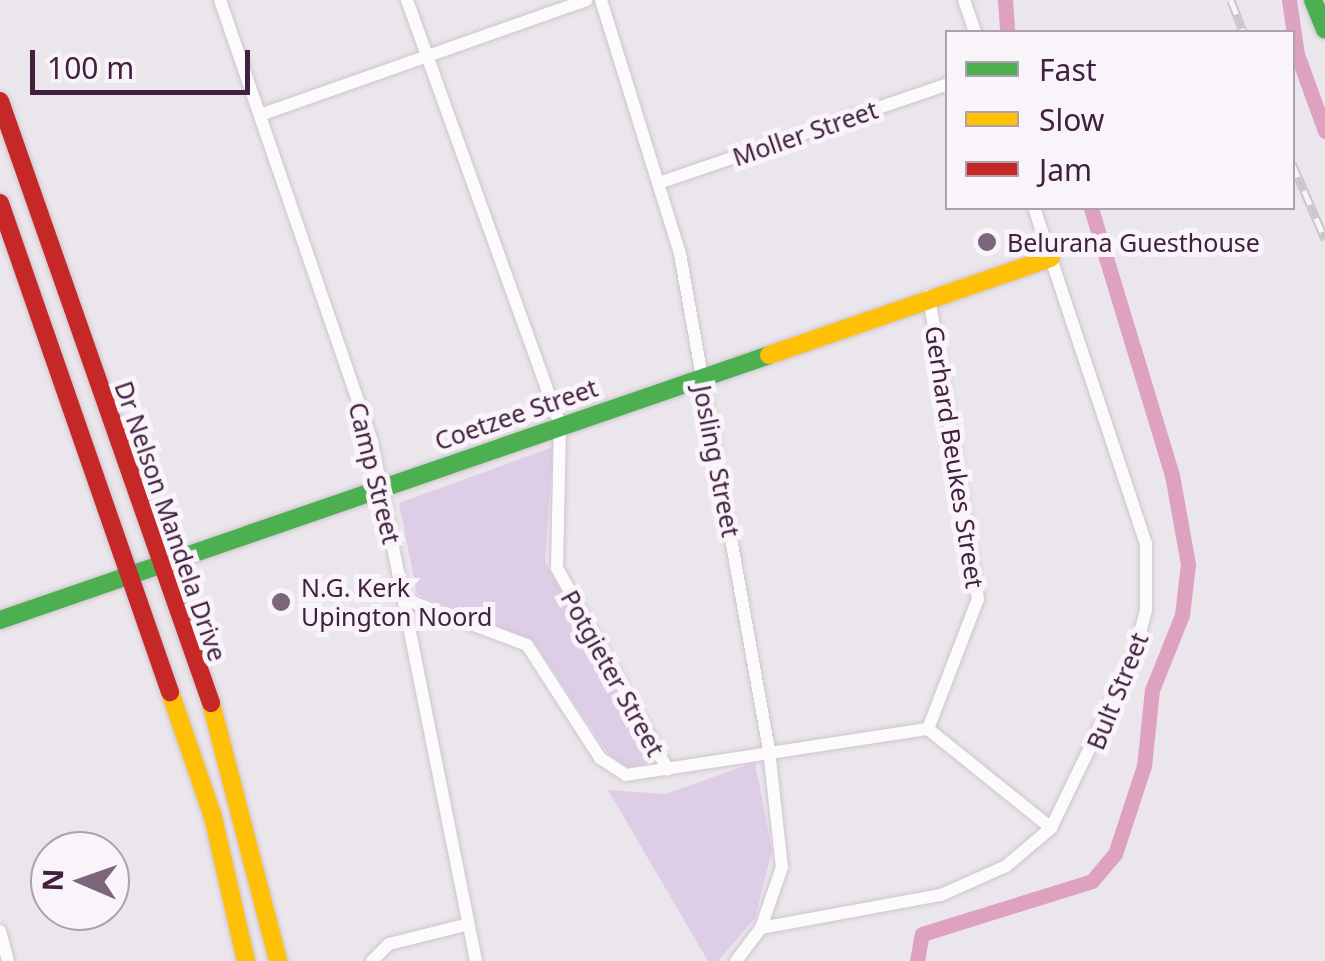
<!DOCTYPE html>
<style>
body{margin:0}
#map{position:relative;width:1325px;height:961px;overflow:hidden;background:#ebe6eb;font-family:"Noto Sans",sans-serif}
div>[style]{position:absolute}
.green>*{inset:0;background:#decde6}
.canal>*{height:15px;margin:-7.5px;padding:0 7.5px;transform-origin:7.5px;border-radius:7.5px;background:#dfa1c0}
.roads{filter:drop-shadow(0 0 2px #cec4ce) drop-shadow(0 0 2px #cec4ce)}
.street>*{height:12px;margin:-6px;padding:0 6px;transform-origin:6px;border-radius:6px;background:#fcfbfc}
.fast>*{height:18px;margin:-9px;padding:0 9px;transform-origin:9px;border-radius:9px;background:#4caf50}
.slow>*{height:18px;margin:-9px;padding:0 9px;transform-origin:9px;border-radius:9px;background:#ffc107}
.jam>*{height:18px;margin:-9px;padding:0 9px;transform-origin:9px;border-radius:9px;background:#c62828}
.rail>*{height:9px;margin-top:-4.5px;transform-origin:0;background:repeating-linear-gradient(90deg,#f9f4fa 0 15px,#ccc7cc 0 30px);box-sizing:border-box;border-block:2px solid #ccc7cc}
.dots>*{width:28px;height:28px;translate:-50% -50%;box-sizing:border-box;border:5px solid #f9f4fa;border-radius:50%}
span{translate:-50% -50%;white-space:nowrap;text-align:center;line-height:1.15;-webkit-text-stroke:10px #f9f4fa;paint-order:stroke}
.street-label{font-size:25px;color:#42203f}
.poi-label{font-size:25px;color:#42203f}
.left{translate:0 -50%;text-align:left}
.legend{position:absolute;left:945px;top:30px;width:350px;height:180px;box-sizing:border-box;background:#f9f4fa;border:2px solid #b09faf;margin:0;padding:12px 18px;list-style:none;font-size:30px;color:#42203f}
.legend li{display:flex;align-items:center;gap:20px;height:50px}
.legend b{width:50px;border:2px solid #b09faf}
.north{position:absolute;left:30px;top:831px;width:100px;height:100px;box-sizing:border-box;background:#f9f4fa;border:2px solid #b09faf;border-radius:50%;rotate:272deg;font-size:28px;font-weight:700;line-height:40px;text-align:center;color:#42203f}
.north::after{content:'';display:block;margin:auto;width:35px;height:45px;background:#7d657b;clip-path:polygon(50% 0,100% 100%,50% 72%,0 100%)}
.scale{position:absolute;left:30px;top:50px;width:220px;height:45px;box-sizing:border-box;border:5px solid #42203f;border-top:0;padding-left:12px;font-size:30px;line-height:35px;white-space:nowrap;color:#42203f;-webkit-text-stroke:8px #f9f4fa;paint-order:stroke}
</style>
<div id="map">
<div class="green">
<div style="clip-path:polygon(553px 447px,545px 562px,656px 761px,627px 768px,609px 755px,533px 640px,417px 594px,399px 503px)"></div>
<div style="clip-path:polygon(755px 762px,772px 851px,755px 918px,718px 961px,708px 961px,608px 790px,666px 794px)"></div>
</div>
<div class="canal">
<div style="left:1005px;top:0;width:32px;rotate:86deg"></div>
<div style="left:1289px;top:0;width:55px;rotate:81.6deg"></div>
<div style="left:1297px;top:54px;width:82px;rotate:70deg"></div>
<div style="left:917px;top:961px;width:27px;rotate:-80deg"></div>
<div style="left:922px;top:934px;width:178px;rotate:-17.3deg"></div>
<div style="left:1092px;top:881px;width:35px;rotate:-50deg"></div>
<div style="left:1115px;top:854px;width:93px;rotate:-71.8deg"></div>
<div style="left:1144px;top:766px;width:76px;rotate:-84deg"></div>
<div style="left:1152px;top:690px;width:81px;rotate:-68.2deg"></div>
<div style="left:1182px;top:615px;width:51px;rotate:-83.3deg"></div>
<div style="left:1188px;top:564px;width:90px;rotate:-100.2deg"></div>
<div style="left:1172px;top:475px;width:279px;rotate:-106.9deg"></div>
</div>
<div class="roads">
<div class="street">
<div style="left:220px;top:0;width:467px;rotate:71deg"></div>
<div style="left:372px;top:442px;width:529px;rotate:78.67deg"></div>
<div style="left:407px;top:0;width:452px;rotate:70.2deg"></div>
<div style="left:560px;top:425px;width:143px;rotate:91.2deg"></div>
<div style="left:557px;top:568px;width:230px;rotate:61.2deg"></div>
<div style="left:601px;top:0;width:266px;rotate:72.7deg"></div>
<div style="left:680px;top:254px;width:504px;rotate:79.83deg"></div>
<div style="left:769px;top:750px;width:118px;rotate:83.7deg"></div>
<div style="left:782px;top:867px;width:65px;rotate:109deg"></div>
<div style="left:964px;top:0;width:34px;rotate:71deg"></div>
<div style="left:260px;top:115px;width:346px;rotate:-19.4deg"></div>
<div style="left:662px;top:182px;width:302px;rotate:-18.9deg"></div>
<div style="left:404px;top:599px;width:131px;rotate:20.5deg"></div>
<div style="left:527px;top:645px;width:135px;rotate:57.1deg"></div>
<div style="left:600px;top:758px;width:31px;rotate:33deg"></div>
<div style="left:626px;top:775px;width:305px;rotate:-8.7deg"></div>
<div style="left:928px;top:729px;width:158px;rotate:38.8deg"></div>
<div style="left:928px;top:729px;width:139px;rotate:-69deg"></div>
<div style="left:978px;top:599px;width:307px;rotate:-99.2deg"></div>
<div style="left:0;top:931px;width:31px;rotate:75deg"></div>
<div style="left:372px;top:961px;width:24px;rotate:-45deg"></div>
<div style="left:389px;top:944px;width:82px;rotate:-14deg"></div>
<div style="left:736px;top:961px;width:41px;rotate:-52.9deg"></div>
<div style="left:761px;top:928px;width:183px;rotate:-10.4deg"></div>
<div style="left:941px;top:895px;width:71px;rotate:-24deg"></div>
<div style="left:1006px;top:866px;width:59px;rotate:-40.2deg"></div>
<div style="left:1051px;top:828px;width:189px;rotate:-64.2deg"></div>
<div style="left:1133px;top:658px;width:50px;rotate:-74.8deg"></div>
<div style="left:1146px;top:610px;width:66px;rotate:-90deg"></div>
<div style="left:1146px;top:544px;width:354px;rotate:-108.4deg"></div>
</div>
<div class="fast">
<div style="left:1313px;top:0;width:32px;rotate:68deg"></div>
<div style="left:0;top:620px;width:813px;rotate:-19.01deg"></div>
</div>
<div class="slow">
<div style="left:769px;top:355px;width:298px;rotate:-19deg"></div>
<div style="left:170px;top:692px;width:132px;rotate:71deg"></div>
<div style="left:213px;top:817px;width:148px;rotate:77.1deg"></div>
<div style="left:211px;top:703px;width:267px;rotate:75.4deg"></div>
</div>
<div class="jam">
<div style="left:0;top:101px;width:638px;rotate:70.68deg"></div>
<div style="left:0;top:203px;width:518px;rotate:70.83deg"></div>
</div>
</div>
<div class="rail">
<div style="left:1231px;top:0;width:34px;rotate:69deg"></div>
<div style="left:1292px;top:163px;width:83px;rotate:66.5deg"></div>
</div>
<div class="dots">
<div style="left:987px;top:242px;background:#7d657b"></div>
<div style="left:281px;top:602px;background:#7d657b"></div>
</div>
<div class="street-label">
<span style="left:805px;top:133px;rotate:-19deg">Moller Street</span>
<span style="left:516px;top:414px;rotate:-19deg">Coetzee Street</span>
<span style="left:955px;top:457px;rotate:81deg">Gerhard Beukes Street</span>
<span style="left:717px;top:461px;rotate:79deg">Josling Street</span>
<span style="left:375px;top:473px;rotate:76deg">Camp Street</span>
<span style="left:171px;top:521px;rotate:71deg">Dr Nelson Mandela Drive</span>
<span style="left:613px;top:673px;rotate:61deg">Potgieter Street</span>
<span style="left:1117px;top:691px;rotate:-68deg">Bult Street</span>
</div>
<div class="poi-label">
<span class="left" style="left:1007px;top:242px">Belurana Guesthouse</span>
<span class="left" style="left:301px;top:602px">N.G. Kerk<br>Upington Noord</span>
</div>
<ul class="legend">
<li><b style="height:12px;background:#4caf50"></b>Fast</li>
<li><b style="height:12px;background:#ffc107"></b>Slow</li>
<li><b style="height:12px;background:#c62828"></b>Jam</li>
</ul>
<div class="north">N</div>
<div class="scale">100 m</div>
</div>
